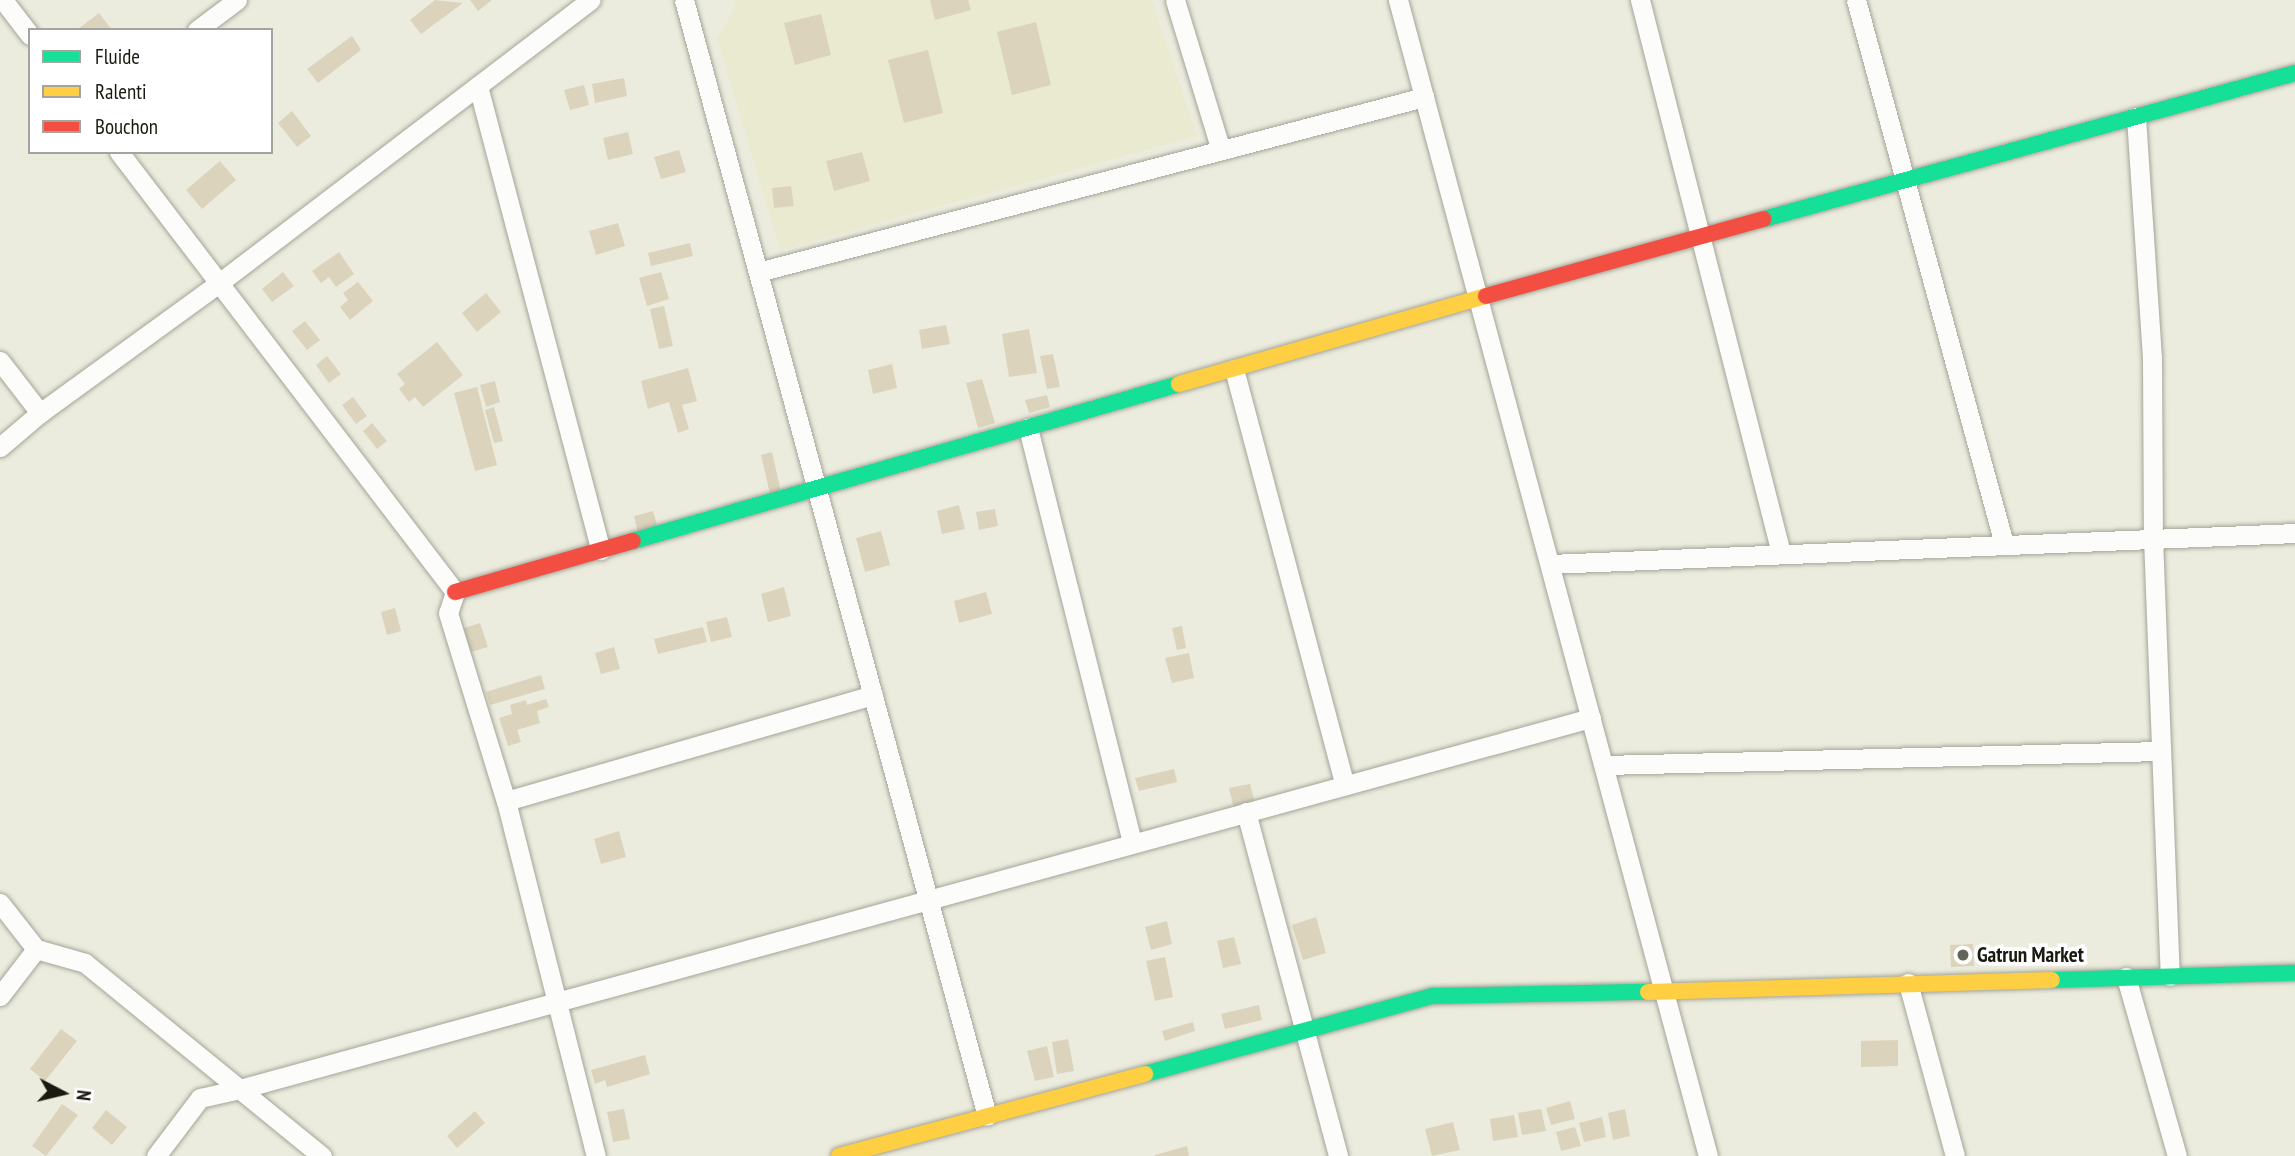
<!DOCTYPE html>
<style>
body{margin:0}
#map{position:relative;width:2295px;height:1156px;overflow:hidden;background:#ececde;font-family:"PT Sans Narrow",sans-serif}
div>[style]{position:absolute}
.built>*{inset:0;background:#eaead1}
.building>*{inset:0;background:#dbd3bb}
.roads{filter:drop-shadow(0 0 2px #a4a499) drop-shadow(0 0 2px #a4a499)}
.street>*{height:19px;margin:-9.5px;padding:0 9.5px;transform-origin:9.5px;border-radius:9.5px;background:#fcfcfa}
.fast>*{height:16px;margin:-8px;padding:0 8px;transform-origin:8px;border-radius:8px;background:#16e098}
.slow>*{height:16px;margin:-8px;padding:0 8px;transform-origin:8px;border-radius:8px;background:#ffcf43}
.jam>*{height:16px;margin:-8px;padding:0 8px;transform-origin:8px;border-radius:8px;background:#f24e42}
.dots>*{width:19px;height:19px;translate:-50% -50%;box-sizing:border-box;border:4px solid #fff;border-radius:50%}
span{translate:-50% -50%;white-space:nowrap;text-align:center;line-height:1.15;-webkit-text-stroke:7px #fff;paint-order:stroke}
.poi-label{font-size:21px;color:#1a1a11;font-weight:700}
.left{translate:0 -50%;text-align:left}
.legend{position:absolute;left:28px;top:28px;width:245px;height:126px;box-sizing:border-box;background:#fff;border:2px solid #a3a3a0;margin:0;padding:9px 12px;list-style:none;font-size:21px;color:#1a1a11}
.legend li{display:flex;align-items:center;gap:14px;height:35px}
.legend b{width:35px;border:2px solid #a3a3a0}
.north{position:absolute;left:28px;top:1058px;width:70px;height:70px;-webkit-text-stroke:5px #fff;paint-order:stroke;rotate:97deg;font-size:19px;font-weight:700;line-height:28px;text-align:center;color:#1a1a11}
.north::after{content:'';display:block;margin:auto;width:24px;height:32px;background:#1a1a11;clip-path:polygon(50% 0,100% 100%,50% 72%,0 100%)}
</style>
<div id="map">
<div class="built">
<div style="clip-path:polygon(734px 0,1152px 0,1197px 136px,780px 250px,717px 38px,736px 7px)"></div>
</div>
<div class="building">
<div style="clip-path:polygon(435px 0,463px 3px,421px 34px,410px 20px)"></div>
<div style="clip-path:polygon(470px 0,492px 0,478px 11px)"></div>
<div style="clip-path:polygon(930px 0,968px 0,971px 10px,935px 20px)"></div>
<div style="clip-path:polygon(99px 13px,112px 30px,77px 30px)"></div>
<div style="clip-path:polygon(821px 14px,831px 55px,795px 65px,784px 23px)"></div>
<div style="clip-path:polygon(1036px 22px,1051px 85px,1012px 95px,997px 32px)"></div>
<div style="clip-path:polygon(352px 36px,361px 50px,318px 83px,307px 69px)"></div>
<div style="clip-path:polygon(928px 50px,943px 113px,904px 123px,888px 60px)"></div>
<div style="clip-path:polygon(624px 78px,627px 96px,595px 103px,592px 84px)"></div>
<div style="clip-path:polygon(584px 85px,589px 105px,570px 110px,564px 90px)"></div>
<div style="clip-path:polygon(292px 111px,311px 136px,297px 147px,278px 123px)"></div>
<div style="clip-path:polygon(628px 132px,633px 154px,608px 160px,603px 138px)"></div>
<div style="clip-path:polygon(679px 150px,686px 172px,661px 179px,654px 157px)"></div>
<div style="clip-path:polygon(862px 152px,870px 181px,834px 191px,826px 161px)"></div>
<div style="clip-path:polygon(220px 161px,236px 180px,202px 209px,186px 190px)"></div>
<div style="clip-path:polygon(791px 186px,794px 206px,774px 208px,772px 188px)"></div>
<div style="clip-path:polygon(618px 223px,625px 246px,596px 255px,589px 231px)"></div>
<div style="clip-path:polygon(690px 243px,693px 256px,651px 266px,648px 253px)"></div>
<div style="clip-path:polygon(339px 252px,354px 274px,336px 287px,329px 277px,321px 283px,312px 271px)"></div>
<div style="clip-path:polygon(283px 272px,294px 286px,272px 302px,262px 289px)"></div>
<div style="clip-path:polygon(661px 272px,669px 299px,647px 306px,639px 278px)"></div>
<div style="clip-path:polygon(358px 282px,373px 301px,350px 320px,340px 307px,348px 300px,343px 293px)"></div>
<div style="clip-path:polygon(486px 293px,501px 312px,477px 332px,462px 313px)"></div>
<div style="clip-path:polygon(664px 306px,673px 346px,659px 349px,650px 309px)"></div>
<div style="clip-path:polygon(305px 321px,320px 340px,307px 350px,292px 331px)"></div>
<div style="clip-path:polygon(946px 325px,950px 344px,922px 349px,919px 330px)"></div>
<div style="clip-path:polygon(1029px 329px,1037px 373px,1009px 377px,1002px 334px)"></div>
<div style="clip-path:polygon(437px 342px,463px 375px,423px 407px,415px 397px,409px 402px,399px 389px,405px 384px,397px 374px)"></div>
<div style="clip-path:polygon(1053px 354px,1060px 387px,1047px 389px,1040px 356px)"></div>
<div style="clip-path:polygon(327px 356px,341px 374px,329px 383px,316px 365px)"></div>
<div style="clip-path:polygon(892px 364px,897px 388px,873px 394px,868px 370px)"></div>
<div style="clip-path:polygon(688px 368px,697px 401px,682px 405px,689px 429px,678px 433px,669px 402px,648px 409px,641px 381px)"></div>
<div style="clip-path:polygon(982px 379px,995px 423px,978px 428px,966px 383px)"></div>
<div style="clip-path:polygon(495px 381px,500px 402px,486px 407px,480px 385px)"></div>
<div style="clip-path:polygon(477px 387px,497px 465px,475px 471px,454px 393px)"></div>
<div style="clip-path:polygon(1047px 395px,1050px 407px,1029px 413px,1025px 400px)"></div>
<div style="clip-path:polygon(353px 397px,367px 416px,356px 424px,342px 405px)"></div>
<div style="clip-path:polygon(494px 407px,503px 441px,494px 443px,485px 410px)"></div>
<div style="clip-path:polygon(372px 423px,387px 441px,377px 449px,363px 431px)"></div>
<div style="clip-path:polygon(772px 452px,781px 492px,770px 494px,761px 455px)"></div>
<div style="clip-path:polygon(959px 505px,965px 529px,942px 534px,937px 511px)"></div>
<div style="clip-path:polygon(995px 509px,998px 526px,979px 530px,976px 512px)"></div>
<div style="clip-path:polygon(653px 511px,658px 528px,638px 533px,634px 516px)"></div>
<div style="clip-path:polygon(881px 531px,890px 565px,865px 572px,856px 538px)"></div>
<div style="clip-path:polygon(784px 587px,791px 616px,768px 622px,761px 594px)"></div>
<div style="clip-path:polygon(986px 592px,992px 614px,959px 623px,954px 601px)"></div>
<div style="clip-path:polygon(395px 608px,401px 631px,387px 635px,381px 612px)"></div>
<div style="clip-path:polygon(727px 617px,732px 637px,711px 642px,706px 622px)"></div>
<div style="clip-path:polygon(480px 623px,488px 647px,471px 652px,464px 628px)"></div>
<div style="clip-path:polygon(1182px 626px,1186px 648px,1177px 650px,1172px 628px)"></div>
<div style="clip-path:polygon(703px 627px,707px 642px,658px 654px,654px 639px)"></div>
<div style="clip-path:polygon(614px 647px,620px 669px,601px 674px,595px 653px)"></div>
<div style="clip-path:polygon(1189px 653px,1194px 678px,1172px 683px,1165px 658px)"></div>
<div style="clip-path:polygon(541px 675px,545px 689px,490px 705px,486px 692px)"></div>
<div style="clip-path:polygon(546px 699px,549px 707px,537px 711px,540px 723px,517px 730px,521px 742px,508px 746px,499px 718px,512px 714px,510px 705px,526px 700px,527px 705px)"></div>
<div style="clip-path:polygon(1174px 769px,1177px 782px,1139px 791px,1135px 778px)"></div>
<div style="clip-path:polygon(1250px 784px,1255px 804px,1234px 809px,1229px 788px)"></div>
<div style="clip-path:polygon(619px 831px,626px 857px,601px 864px,594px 839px)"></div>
<div style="clip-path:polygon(1316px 917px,1326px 953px,1303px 960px,1292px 925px)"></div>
<div style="clip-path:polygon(1167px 921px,1172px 944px,1151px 950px,1145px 927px)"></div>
<div style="clip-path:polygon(1234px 937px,1241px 964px,1223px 968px,1217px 941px)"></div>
<div style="clip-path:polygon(1973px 944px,1974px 966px,1951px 967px,1950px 945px)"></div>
<div style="clip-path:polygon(1165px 957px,1173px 997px,1155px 1001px,1146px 961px)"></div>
<div style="clip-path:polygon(1259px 1005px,1262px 1020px,1225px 1029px,1221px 1014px)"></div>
<div style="clip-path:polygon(1193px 1022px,1195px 1031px,1165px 1041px,1162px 1031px)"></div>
<div style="clip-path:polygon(61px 1029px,77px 1041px,45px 1081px,30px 1069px)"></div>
<div style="clip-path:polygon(1068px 1039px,1074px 1071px,1057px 1074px,1052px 1042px)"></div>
<div style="clip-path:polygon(1898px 1040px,1898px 1066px,1861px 1067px,1861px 1041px)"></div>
<div style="clip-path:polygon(1047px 1046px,1054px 1077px,1035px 1081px,1027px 1051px)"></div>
<div style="clip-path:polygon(645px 1055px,650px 1074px,607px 1087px,605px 1080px,595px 1084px,591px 1070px)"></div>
<div style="clip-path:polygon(1570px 1101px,1575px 1119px,1551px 1125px,1546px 1108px)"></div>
<div style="clip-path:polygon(62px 1104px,78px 1115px,46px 1156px,32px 1146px)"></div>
<div style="clip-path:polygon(624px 1109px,630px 1139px,613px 1142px,607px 1112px)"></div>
<div style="clip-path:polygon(1541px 1109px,1546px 1131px,1522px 1135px,1518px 1113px)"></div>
<div style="clip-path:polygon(1625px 1109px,1630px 1136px,1613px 1140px,1608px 1113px)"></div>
<div style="clip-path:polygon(106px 1110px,127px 1127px,112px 1145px,92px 1128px)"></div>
<div style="clip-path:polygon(475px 1111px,485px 1123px,457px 1148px,447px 1136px)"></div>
<div style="clip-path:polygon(1514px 1115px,1518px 1137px,1493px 1141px,1490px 1119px)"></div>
<div style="clip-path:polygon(1602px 1117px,1606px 1137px,1584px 1142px,1579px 1123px)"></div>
<div style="clip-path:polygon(1453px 1122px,1460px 1150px,1432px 1156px,1425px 1129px)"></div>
<div style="clip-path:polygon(1575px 1127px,1581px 1146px,1561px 1151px,1556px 1132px)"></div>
<div style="clip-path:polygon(1187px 1146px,1189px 1156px,1155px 1156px,1155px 1155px)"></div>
</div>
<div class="roads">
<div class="street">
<div style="left:3px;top:0;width:44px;rotate:52.4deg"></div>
<div style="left:684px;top:0;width:1156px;rotate:74.81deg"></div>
<div style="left:1175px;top:0;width:157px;rotate:73deg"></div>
<div style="left:1398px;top:0;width:1197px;rotate:74.99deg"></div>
<div style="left:1640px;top:0;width:571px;rotate:75.7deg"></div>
<div style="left:1856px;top:0;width:564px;rotate:74.78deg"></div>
<div style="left:197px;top:30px;width:50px;rotate:-36.9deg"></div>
<div style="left:478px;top:86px;width:480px;rotate:75.2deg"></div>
<div style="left:2136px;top:117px;width:242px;rotate:86.2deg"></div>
<div style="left:2152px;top:358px;width:180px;rotate:89.7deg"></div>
<div style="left:2153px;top:538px;width:438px;rotate:87.8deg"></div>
<div style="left:119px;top:152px;width:554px;rotate:52.63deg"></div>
<div style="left:455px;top:592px;width:22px;rotate:108deg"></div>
<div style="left:448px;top:613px;width:197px;rotate:72.9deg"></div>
<div style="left:506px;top:801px;width:366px;rotate:75.8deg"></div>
<div style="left:758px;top:272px;width:689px;rotate:-14.72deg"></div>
<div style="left:0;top:361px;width:66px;rotate:52.4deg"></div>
<div style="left:1234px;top:369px;width:431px;rotate:75.1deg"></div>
<div style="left:1028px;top:428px;width:428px;rotate:75.9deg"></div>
<div style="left:0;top:447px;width:52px;rotate:-40.4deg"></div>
<div style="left:40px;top:413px;width:221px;rotate:-36deg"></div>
<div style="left:219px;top:283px;width:467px;rotate:-37.3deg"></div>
<div style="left:1550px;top:564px;width:746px;rotate:-2.38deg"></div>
<div style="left:1604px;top:765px;width:557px;rotate:-1.44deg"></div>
<div style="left:506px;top:801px;width:382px;rotate:-16.1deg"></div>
<div style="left:1246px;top:812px;width:356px;rotate:75deg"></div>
<div style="left:0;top:903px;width:58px;rotate:52deg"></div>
<div style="left:36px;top:949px;width:51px;rotate:15.9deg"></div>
<div style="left:85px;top:963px;width:306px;rotate:39.2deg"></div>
<div style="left:2126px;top:977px;width:186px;rotate:74.1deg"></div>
<div style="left:1908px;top:983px;width:179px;rotate:74.8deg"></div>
<div style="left:0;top:996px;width:59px;rotate:-52.5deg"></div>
<div style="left:156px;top:1156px;width:73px;rotate:-52.8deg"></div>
<div style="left:200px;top:1098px;width:41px;rotate:-12.7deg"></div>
<div style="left:240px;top:1089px;width:1401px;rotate:-15.36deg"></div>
</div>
<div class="fast">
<div style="left:1764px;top:219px;width:551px;rotate:-15.37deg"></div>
<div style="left:633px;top:541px;width:568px;rotate:-16.04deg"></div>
<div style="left:2052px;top:980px;width:243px;rotate:-1.7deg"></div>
<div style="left:1145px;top:1074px;width:298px;rotate:-15.2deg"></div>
<div style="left:1433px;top:996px;width:215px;rotate:-1.1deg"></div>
</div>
<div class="slow">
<div style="left:1179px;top:384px;width:319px;rotate:-16deg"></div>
<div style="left:1648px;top:992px;width:404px;rotate:-1.7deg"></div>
<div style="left:839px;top:1156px;width:317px;rotate:-15deg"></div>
</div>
<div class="jam">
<div style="left:1486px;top:296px;width:288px;rotate:-15.5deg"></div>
<div style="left:455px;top:592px;width:185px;rotate:-16deg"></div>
</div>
</div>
<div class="dots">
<div style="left:1963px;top:955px;background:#646459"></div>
</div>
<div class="poi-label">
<span class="left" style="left:1977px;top:955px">Gatrun Market</span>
</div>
<ul class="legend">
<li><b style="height:9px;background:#16e098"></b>Fluide</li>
<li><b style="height:9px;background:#ffcf43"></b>Ralenti</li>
<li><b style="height:9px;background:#f24e42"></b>Bouchon</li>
</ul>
<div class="north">N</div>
</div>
